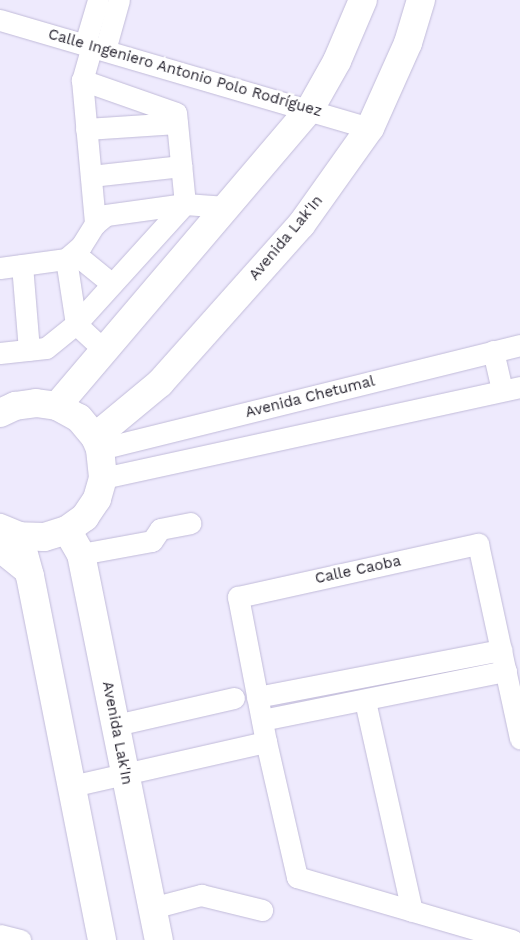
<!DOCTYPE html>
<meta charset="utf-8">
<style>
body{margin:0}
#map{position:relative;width:520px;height:940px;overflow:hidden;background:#eeeafd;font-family:"Work Sans",sans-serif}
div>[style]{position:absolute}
.roads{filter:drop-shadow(0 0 1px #c1bbd9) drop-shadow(0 0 1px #c1bbd9)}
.minor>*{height:21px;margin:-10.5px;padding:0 10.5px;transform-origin:10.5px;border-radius:10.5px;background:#fff}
.major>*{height:28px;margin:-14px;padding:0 14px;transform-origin:14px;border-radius:14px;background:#fff}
span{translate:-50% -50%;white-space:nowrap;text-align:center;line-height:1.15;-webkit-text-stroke:5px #fff;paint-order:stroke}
.street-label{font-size:15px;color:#221f2b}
</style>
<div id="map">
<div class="roads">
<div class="minor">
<div style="left:0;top:20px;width:385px;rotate:16.3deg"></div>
<div style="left:85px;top:44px;width:46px;rotate:-73.5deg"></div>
<div style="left:92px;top:46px;width:35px;rotate:106deg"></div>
<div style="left:82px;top:80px;width:145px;rotate:84.8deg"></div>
<div style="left:105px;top:50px;width:52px;rotate:-74.4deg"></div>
<div style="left:86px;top:129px;width:91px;rotate:-3.8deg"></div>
<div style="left:91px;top:176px;width:91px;rotate:-6.3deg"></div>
<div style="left:74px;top:253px;width:49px;rotate:39.2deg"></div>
<div style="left:66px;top:259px;width:66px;rotate:81.3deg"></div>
<div style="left:76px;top:324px;width:38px;rotate:43deg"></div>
<div style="left:22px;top:265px;width:85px;rotate:85.3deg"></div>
<div style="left:0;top:268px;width:67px;rotate:-7.8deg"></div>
<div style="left:66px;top:259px;width:20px;rotate:-41deg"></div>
<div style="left:81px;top:246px;width:26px;rotate:-58deg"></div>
<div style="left:95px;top:224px;width:14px;rotate:-39deg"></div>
<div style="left:106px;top:215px;width:80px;rotate:-7.9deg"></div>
<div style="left:185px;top:204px;width:41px;rotate:4.2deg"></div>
<div style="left:493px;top:351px;width:40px;rotate:77deg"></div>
<div style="left:0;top:353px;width:46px;rotate:-6.2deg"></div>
<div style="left:46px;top:348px;width:38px;rotate:-39deg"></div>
<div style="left:76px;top:324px;width:162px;rotate:-47.8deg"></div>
<div style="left:185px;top:204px;width:91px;rotate:-95.6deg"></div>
<div style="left:176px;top:113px;width:100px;rotate:-160.7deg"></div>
<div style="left:100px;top:449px;width:433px;rotate:-13.9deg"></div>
<div style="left:103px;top:478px;width:427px;rotate:-12.3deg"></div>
<div style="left:0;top:552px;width:38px;rotate:39deg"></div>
<div style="left:81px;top:554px;width:72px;rotate:-10.4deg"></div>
<div style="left:152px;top:541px;width:14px;rotate:-56deg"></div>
<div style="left:160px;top:529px;width:31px;rotate:-11deg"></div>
<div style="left:257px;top:697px;width:249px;rotate:-10.9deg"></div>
<div style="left:365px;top:701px;width:215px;rotate:77.4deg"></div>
<div style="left:262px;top:720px;width:249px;rotate:-11.4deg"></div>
<div style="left:116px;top:725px;width:121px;rotate:-12.9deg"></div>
<div style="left:72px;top:786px;width:199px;rotate:-12.8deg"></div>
<div style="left:152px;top:908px;width:51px;rotate:-14.9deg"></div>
<div style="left:201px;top:895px;width:63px;rotate:13.8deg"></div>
<div style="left:0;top:935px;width:21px;rotate:14deg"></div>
<div style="left:512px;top:940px;width:224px;rotate:-163.7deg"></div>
<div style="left:297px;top:877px;width:139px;rotate:-102.9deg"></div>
<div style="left:266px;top:742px;width:148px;rotate:-100.9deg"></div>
<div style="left:238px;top:597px;width:246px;rotate:-12.5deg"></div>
<div style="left:478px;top:544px;width:199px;rotate:77.8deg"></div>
</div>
<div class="major">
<div style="left:57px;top:406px;width:390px;rotate:-49.6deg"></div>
<div style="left:310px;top:109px;width:55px;rotate:-60.6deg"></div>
<div style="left:337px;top:61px;width:66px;rotate:-66.9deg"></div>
<div style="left:0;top:413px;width:17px;rotate:-25deg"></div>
<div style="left:15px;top:406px;width:21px;rotate:-8deg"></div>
<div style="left:36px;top:403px;width:21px;rotate:8deg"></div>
<div style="left:57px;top:406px;width:25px;rotate:29deg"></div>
<div style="left:79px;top:418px;width:25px;rotate:50deg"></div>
<div style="left:95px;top:437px;width:13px;rotate:67deg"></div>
<div style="left:100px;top:449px;width:29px;rotate:84deg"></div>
<div style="left:103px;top:478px;width:22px;rotate:106deg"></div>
<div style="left:97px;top:499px;width:22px;rotate:124deg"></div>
<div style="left:85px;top:517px;width:22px;rotate:144deg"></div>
<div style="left:67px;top:530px;width:24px;rotate:163deg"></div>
<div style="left:44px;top:537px;width:25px;rotate:-178deg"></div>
<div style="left:19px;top:536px;width:21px;rotate:-157deg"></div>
<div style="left:95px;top:437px;width:85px;rotate:-39.7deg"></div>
<div style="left:160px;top:383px;width:212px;rotate:-48.3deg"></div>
<div style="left:301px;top:225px;width:119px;rotate:-54.6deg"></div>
<div style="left:370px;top:128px;width:93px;rotate:-65.9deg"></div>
<div style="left:408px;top:43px;width:45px;rotate:-73.2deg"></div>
<div style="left:67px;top:530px;width:28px;rotate:60deg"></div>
<div style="left:81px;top:554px;width:394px;rotate:78.6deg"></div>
<div style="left:19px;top:536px;width:41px;rotate:74.6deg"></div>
<div style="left:30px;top:576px;width:371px;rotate:78.8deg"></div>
</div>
</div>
<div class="street-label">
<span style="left:185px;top:73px;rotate:16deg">Calle Ingeniero Antonio Polo Rodríguez</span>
<span style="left:286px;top:238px;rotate:-50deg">Avenida Lak'In</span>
<span style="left:310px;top:397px;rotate:-14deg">Avenida Chetumal</span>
<span style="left:358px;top:570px;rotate:-12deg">Calle Caoba</span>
<span style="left:117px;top:733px;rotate:79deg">Avenida Lak'In</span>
</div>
</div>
